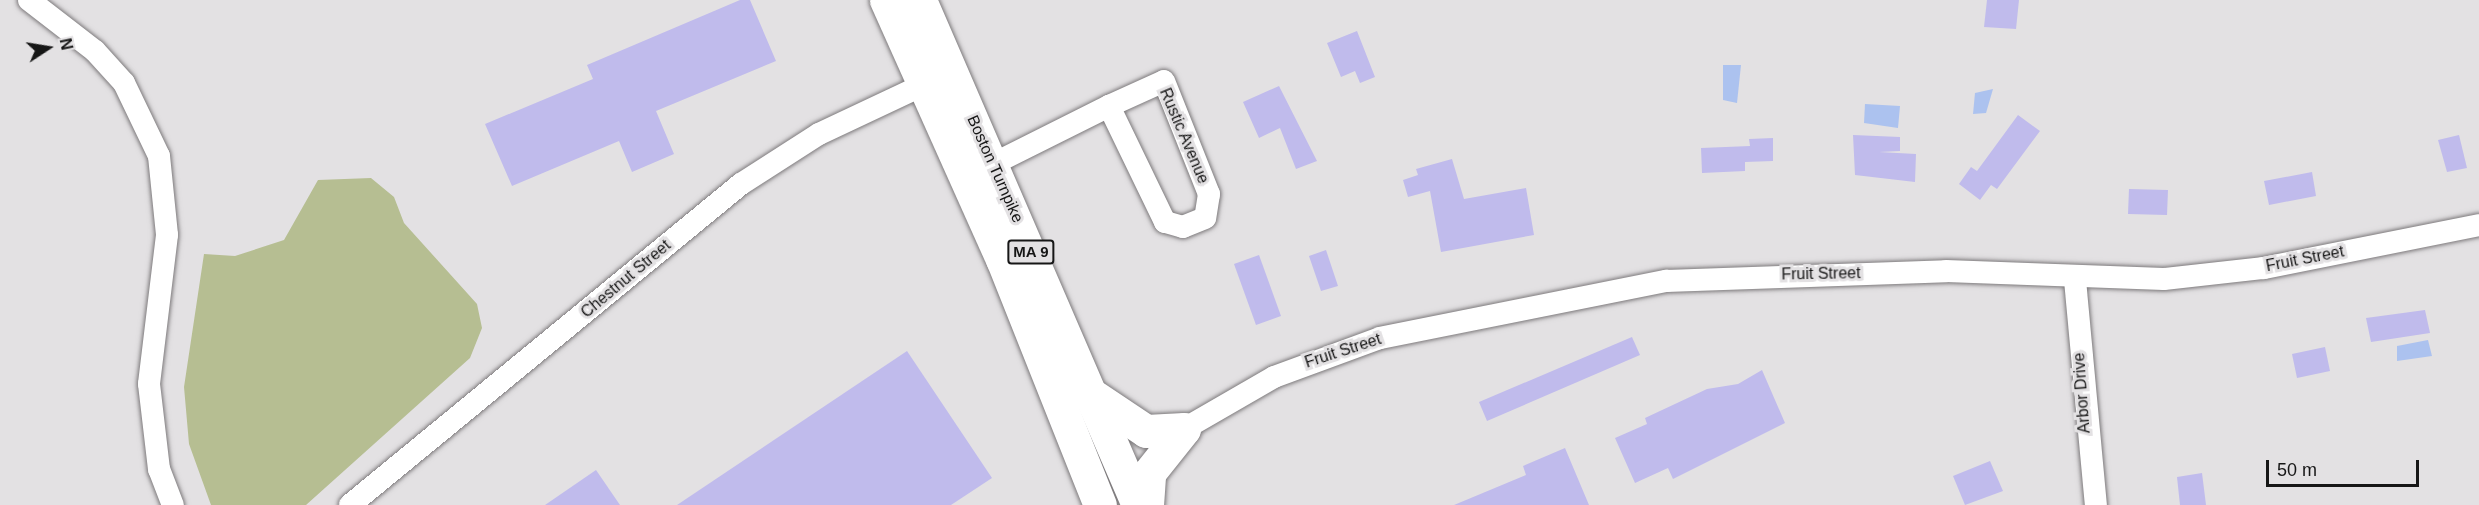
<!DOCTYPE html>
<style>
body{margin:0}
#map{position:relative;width:2479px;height:505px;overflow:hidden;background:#e3e1e3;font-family:Arial,sans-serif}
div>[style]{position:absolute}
.green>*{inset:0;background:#b6be92}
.water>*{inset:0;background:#acc2ef}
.building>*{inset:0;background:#c0bbec}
.roads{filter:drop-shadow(0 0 2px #7d7a7c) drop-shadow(0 0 2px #7d7a7c)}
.street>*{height:22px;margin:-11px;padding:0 11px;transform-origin:11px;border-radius:11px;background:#fff}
.highway>*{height:33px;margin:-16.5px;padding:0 16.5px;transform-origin:16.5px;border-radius:16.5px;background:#fff}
span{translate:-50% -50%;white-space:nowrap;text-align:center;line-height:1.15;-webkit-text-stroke:6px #e3e1e3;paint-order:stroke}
.shield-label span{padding:2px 4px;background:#e3e1e3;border:2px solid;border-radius:4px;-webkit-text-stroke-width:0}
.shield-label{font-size:15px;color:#161616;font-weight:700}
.street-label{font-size:16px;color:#161616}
.north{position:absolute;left:18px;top:18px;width:60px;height:60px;-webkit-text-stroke:4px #e3e1e3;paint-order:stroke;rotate:78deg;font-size:16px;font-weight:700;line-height:24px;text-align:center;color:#161616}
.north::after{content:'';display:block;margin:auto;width:21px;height:27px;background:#161616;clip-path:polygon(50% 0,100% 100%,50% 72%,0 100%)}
.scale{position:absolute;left:2266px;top:460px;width:153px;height:27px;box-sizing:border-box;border:3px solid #161616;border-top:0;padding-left:8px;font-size:18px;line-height:21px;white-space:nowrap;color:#161616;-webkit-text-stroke:4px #e3e1e3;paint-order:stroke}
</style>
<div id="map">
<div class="green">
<div style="clip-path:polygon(371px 178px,394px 197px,404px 223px,477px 304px,482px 328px,470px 358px,306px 505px,211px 505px,189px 444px,184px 387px,204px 254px,235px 256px,284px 240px,318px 180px)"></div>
</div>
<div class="water">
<div style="clip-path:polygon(1723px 65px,1741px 65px,1737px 103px,1723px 100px)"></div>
<div style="clip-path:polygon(1993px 89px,1986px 113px,1973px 114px,1975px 93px)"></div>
<div style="clip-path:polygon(1865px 104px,1900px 106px,1898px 128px,1864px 123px)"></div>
<div style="clip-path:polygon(2428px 340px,2432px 356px,2397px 361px,2397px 346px)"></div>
</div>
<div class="building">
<div style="clip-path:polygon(740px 0,750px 0,776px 61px,656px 111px,674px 154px,632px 172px,619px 141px,512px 186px,485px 124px,593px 79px,587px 65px)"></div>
<div style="clip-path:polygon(1987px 0,2019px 0,2016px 29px,1984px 27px)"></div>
<div style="clip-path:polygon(1357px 31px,1375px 77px,1360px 83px,1355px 71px,1341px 77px,1327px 43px)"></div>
<div style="clip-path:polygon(1279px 86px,1317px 161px,1296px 169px,1280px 128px,1259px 138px,1243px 102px)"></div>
<div style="clip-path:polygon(2018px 115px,2040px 131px,1997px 189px,1991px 185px,1980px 200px,1959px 184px,1971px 167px,1977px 171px)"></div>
<div style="clip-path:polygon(1853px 135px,1900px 137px,1900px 151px,1879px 152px,1916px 154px,1915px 182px,1855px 175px)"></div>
<div style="clip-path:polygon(2459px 135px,2467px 168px,2447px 172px,2438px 140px)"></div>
<div style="clip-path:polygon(1773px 138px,1773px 161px,1745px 162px,1745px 171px,1702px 173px,1701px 148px,1750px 146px,1749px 139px)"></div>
<div style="clip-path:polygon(1452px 159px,1464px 199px,1526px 188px,1534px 235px,1441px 252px,1430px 191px,1408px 197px,1403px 180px,1418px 175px,1416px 169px)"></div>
<div style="clip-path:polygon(2312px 172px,2316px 196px,2269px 205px,2264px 181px)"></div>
<div style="clip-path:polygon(2129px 189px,2168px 190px,2167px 215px,2128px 214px)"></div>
<div style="clip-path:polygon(1326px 250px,1338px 286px,1321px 291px,1309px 256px)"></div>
<div style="clip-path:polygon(1259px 255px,1281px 316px,1256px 325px,1234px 264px)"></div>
<div style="clip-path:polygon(2425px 310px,2430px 333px,2371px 342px,2366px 318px)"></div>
<div style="clip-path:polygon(1632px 337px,1640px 355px,1487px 421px,1479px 402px)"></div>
<div style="clip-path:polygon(2325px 347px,2330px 371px,2297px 378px,2292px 354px)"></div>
<div style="clip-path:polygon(907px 351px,992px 478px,951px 505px,677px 505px)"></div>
<div style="clip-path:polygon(1762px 370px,1785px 423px,1673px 479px,1668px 468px,1635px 483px,1615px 438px,1647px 424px,1645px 418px,1707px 389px,1738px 384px)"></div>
<div style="clip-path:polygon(1565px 448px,1589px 505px,1454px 505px,1526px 475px,1523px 466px)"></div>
<div style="clip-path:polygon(1990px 461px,2003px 491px,1965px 505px,1953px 476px)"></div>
<div style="clip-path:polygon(596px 470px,620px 505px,545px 505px)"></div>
<div style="clip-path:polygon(2202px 473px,2206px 505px,2180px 505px,2177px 477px)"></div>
</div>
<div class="roads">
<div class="street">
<div style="left:29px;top:0;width:83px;rotate:37.7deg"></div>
<div style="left:95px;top:51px;width:43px;rotate:47.8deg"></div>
<div style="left:124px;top:83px;width:81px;rotate:64.4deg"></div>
<div style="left:159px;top:156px;width:79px;rotate:84.2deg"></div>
<div style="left:167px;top:235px;width:150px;rotate:96.9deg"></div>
<div style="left:149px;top:384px;width:86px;rotate:83.3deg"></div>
<div style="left:159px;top:469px;width:39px;rotate:69deg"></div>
<div style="left:993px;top:164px;width:130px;rotate:-26.6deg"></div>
<div style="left:1109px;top:106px;width:60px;rotate:-24.4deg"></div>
<div style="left:1164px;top:81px;width:122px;rotate:68.3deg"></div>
<div style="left:1209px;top:194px;width:24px;rotate:99deg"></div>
<div style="left:1205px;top:218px;width:24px;rotate:158deg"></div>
<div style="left:1183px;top:227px;width:19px;rotate:-164deg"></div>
<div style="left:1165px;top:222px;width:129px;rotate:-115.8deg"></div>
<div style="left:2075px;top:280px;width:226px;rotate:84.7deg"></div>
<div style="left:1184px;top:429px;width:104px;rotate:-30deg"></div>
<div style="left:1274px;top:377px;width:113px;rotate:-20.2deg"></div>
<div style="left:1380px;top:338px;width:292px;rotate:-11.3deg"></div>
<div style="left:1666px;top:281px;width:280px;rotate:-2deg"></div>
<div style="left:1946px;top:271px;width:218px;rotate:2.1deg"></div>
<div style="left:2164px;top:279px;width:101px;rotate:-6.3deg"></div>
<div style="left:2264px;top:268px;width:219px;rotate:-11.3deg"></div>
<div style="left:350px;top:505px;width:506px;rotate:-39.39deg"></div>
<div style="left:741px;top:184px;width:93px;rotate:-32.7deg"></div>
<div style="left:819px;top:134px;width:115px;rotate:-25.2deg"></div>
</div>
<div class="highway">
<div style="left:886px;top:0;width:284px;rotate:65.9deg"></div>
<div style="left:1002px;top:259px;width:265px;rotate:68.3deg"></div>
<div style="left:920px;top:0;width:550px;rotate:66.65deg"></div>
<div style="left:1095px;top:397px;width:61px;rotate:33.7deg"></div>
<div style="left:1146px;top:431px;width:38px;rotate:-3deg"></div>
<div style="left:1147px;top:505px;width:32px;rotate:-86deg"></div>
<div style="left:1149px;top:473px;width:56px;rotate:-51.5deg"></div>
</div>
</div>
<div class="shield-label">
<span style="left:1031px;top:252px">MA 9</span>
</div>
<div class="street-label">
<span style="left:1184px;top:136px;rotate:67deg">Rustic Avenue</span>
<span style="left:995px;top:169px;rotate:66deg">Boston Turnpike</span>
<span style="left:2305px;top:259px;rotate:-11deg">Fruit Street</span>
<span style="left:1821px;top:274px;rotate:-1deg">Fruit Street</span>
<span style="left:626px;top:279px;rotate:-40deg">Chestnut Street</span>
<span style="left:1343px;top:351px;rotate:-18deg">Fruit Street</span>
<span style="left:2082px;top:393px;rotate:-94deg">Arbor Drive</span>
</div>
<div class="north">N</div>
<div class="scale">50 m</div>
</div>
